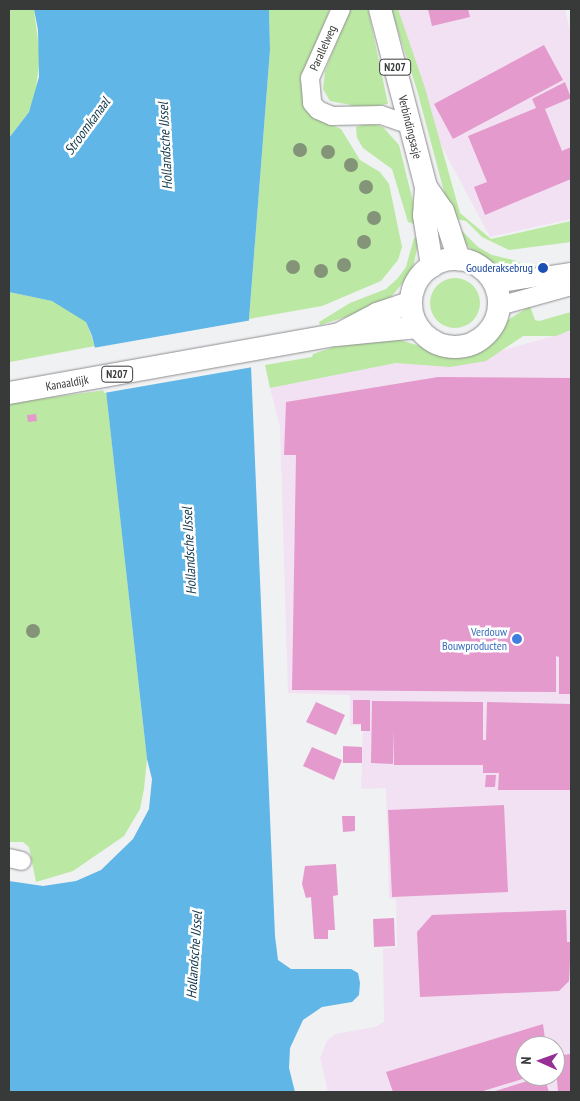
<!DOCTYPE html>
<style>
body{margin:0}
#map{position:relative;width:580px;height:1101px;overflow:hidden;background:#f0f1f3;font-family:"PT Sans Narrow",sans-serif}
div>[style]{position:absolute}
.industrial>*{inset:0;background:#f2e1f3}
.green>*{inset:0;background:#bbe8a2}
.round{border-radius:50%}
.water>*{inset:0;background:#60b6e6}
.pier>*{inset:0;background:#f0f1f3}
.building>*{inset:0;background:#e49acc}
.roads{filter:drop-shadow(0 0 1px #8e8e90) drop-shadow(0 0 1px #8e8e90)}
.minor>*{height:18px;margin:-9px;padding:0 9px;transform-origin:9px;border-radius:9px;background:#fff}
.major>*{height:22px;margin:-11px;padding:0 11px;transform-origin:11px;border-radius:11px;background:#fff}
.major>.ring{margin:-11px;padding:0;box-sizing:content-box;background:none;border:22px solid #fff;border-radius:50%}
.trees>*{width:14px;height:14px;margin:-7px;border-radius:50%;background:#839479}
.dots>*{width:14px;height:14px;translate:-50% -50%;box-sizing:border-box;border:2px solid #fff;border-radius:50%}
span{translate:-50% -50%;white-space:nowrap;text-align:center;line-height:1.15;-webkit-text-stroke:5px #fff;paint-order:stroke}
.shield-label span{padding:1px 4px;background:#fff;border:1px solid;border-radius:4px;-webkit-text-stroke-width:0}
.shield-label{font-size:11px;color:#383939;font-weight:700}
.street-label{font-size:12px;color:#383939}
.transit-label{font-size:12px;color:#164399}
.right{translate:-100% -50%;text-align:right}
.shop-label{font-size:12px;color:#366cbe}
.water-label{font-size:14px;color:#10364a;font-style:italic}
.frame{position:absolute;inset:0;border:10px solid #383939;pointer-events:none}
.north{position:absolute;left:515px;top:1036px;width:50px;height:50px;box-sizing:border-box;background:#fff;border:1px solid #afb0b0;border-radius:50%;rotate:272deg;font-size:14px;font-weight:700;line-height:20px;text-align:center;color:#383939}
.north::after{content:'';display:block;margin:auto;width:18px;height:22px;background:#973094;clip-path:polygon(50% 0,100% 100%,50% 72%,0 100%)}
</style>
<div id="map">
<div class="industrial">
<div style="clip-path:polygon(398px 9px,565px 9px,571px 36px,571px 219px,490px 237px,424px 113px)"></div>
<div style="clip-path:polygon(evenodd,571px 331px,571px 1092px,328px 1092px,320px 1058px,327px 1041px,335px 1034px,375px 1027px,384px 1022px,383px 949px,397px 947px,396px 899px,389px 899px,386px 788px,361px 789px,363px 726px,350px 725px,350px 695px,288px 693px,280px 427px,270px 388px,396px 363px,430px 365px,472px 359px,571px 331px,525px 1046px,555px 1046px,555px 1076px,525px 1076px,525px 1046px)"></div>
</div>
<div class="green">
<div style="clip-path:polygon(9px 9px,34px 9px,40px 57px,35px 96px,29px 112px,9px 138px)"></div>
<div style="clip-path:polygon(269px 9px,330px 9px,302px 78px,303px 104px,312px 116px,341px 129px,360px 160px,380px 172px,389px 184px,402px 247px,398px 260px,381px 281px,322px 306px,249px 319px,270px 50px)"></div>
<div style="clip-path:polygon(350px 9px,368px 9px,388px 104px,352px 110px,351px 105px,330px 101px,323px 89px,325px 71px)"></div>
<div style="clip-path:polygon(391px 9px,398px 9px,425px 88px,460px 213px,491px 239px,571px 221px,571px 242px,509px 250px,482px 237px,466px 221px,451px 218px,417px 90px)"></div>
<div style="clip-path:polygon(369px 123px,383px 127px,399px 145px,419px 226px,408px 222px,392px 169px,363px 148px,357px 138px,356px 127px)"></div>
<div style="clip-path:polygon(459px 228px,478px 247px,492px 255px,517px 261px,523px 265px,524px 271px,507px 270px,485px 261px,467px 246px,457px 233px)"></div>
<div style="clip-path:polygon(420px 235px,412px 272px,391px 297px,362px 312px,320px 325px,319px 322px,350px 303px,386px 289px,398px 278px,406px 267px,414px 238px)"></div>
<div class="round" style="left:430px;top:278px;width:50px;height:50px"></div>
<div style="clip-path:polygon(9px 292px,52px 301px,73px 312px,86px 322px,95px 346px,10px 362px,9px 368px)"></div>
<div style="clip-path:polygon(530px 306px,535px 320px,539px 321px,571px 312px,571px 330px,556px 336px,523px 336px,486px 361px,450px 367px,396px 363px,270px 388px,265px 365px,312px 357px,313px 354px,334px 347px,397px 339px,442px 353px,472px 351px,484px 346px,508px 320px)"></div>
<div style="clip-path:polygon(106px 390px,147px 759px,144px 789px,140px 809px,124px 836px,73px 871px,36px 882px,29px 847px,23px 842px,9px 842px,9px 403px)"></div>
</div>
<div class="water">
<div style="clip-path:polygon(34px 9px,269px 9px,270px 50px,249px 319px,275px 936px,278px 960px,291px 969px,351px 969px,358px 973px,360px 983px,359px 995px,352px 1002px,322px 1007px,303px 1020px,290px 1048px,289px 1068px,295px 1092px,9px 1092px,9px 881px,43px 886px,76px 881px,101px 870px,133px 839px,149px 809px,152px 779px,147px 759px,106px 391px,92px 336px,86px 322px,52px 301px,9px 292px,9px 138px,29px 112px,39px 77px,38px 30px)"></div>
</div>
<div class="pier">
<div style="clip-path:polygon(252px 320px,253px 367px,104px 393px,93px 348px)"></div>
</div>
<div class="building">
<div style="clip-path:polygon(428px 9px,468px 9px,470px 17px,432px 26px)"></div>
<div style="clip-path:polygon(544px 45px,563px 80px,453px 139px,434px 104px)"></div>
<div style="clip-path:polygon(565px 82px,571px 98px,545px 109px,562px 151px,571px 147px,571px 179px,485px 215px,474px 187px,487px 182px,468px 136px,536px 108px,532px 99px)"></div>
<div style="clip-path:polygon(438px 377px,571px 378px,571px 694px,559px 694px,559px 657px,556px 656px,556px 692px,292px 690px,296px 455px,284px 455px,286px 402px)"></div>
<div style="clip-path:polygon(36px 414px,37px 421px,28px 422px,27px 415px)"></div>
<div style="clip-path:polygon(353px 700px,370px 700px,370px 731px,361px 731px,361px 724px,353px 724px)"></div>
<div style="clip-path:polygon(372px 701px,483px 702px,483px 740px,486px 740px,487px 702px,571px 704px,571px 790px,498px 790px,499px 773px,483px 773px,483px 765px,394px 765px,394px 729px,393px 764px,371px 763px)"></div>
<div style="clip-path:polygon(316px 702px,345px 715px,336px 735px,306px 722px)"></div>
<div style="clip-path:polygon(343px 746px,362px 747px,362px 763px,343px 763px)"></div>
<div style="clip-path:polygon(312px 747px,342px 760px,334px 780px,303px 766px)"></div>
<div style="clip-path:polygon(486px 775px,496px 775px,495px 787px,485px 787px)"></div>
<div style="clip-path:polygon(504px 805px,508px 892px,392px 897px,388px 810px)"></div>
<div style="clip-path:polygon(342px 816px,355px 816px,355px 831px,343px 832px)"></div>
<div style="clip-path:polygon(336px 864px,338px 895px,333px 896px,335px 930px,328px 930px,328px 939px,314px 939px,311px 897px,306px 898px,302px 884px,305px 866px)"></div>
<div style="clip-path:polygon(566px 910px,567px 942px,571px 942px,569px 981px,559px 991px,420px 997px,417px 932px,432px 915px)"></div>
<div style="clip-path:polygon(394px 918px,395px 946px,374px 947px,373px 919px)"></div>
<div style="clip-path:polygon(543px 1024px,546px 1046px,525px 1046px,525px 1076px,532px 1076px,480px 1092px,393px 1092px,386px 1072px)"></div>
<div style="clip-path:polygon(571px 1054px,571px 1092px,558px 1092px,555px 1056px)"></div>
<div style="clip-path:polygon(544px 1076px,549px 1092px,492px 1092px)"></div>
</div>
<div class="roads">
<div class="minor">
<div style="left:341px;top:9px;width:76px;rotate:114.2deg"></div>
<div style="left:310px;top:78px;width:25px;rotate:85deg"></div>
<div style="left:312px;top:103px;width:9px;rotate:49deg"></div>
<div style="left:318px;top:110px;width:15px;rotate:23deg"></div>
<div style="left:332px;top:116px;width:49px;rotate:-1.2deg"></div>
<div style="left:381px;top:115px;width:31px;rotate:19deg"></div>
<div style="left:494px;top:284px;width:78px;rotate:-8.9deg"></div>
<div style="left:499px;top:306px;width:75px;rotate:-15.5deg"></div>
<div style="left:9px;top:858px;width:13px;rotate:13deg"></div>
</div>
<div class="major">
<div style="left:380px;top:9px;width:184px;rotate:75.5deg"></div>
<div style="left:426px;top:187px;width:28px;rotate:94deg"></div>
<div style="left:424px;top:215px;width:52px;rotate:81.1deg"></div>
<div style="left:426px;top:187px;width:29px;rotate:55deg"></div>
<div style="left:443px;top:211px;width:51px;rotate:71.6deg"></div>
<div class="ring" style="left:411px;top:259px;width:66px;height:66px"></div>
<div style="left:341px;top:333px;width:41px;rotate:-27.8deg"></div>
<div style="left:377px;top:314px;width:36px;rotate:-19deg"></div>
<div style="left:9px;top:393px;width:332px;rotate:-10.1deg"></div>
<div style="left:336px;top:335px;width:82px;rotate:-5.6deg"></div>
</div>
</div>
<div class="trees">
<div style="left:300px;top:150px"></div>
<div style="left:328px;top:152px"></div>
<div style="left:351px;top:165px"></div>
<div style="left:366px;top:187px"></div>
<div style="left:374px;top:218px"></div>
<div style="left:364px;top:242px"></div>
<div style="left:344px;top:265px"></div>
<div style="left:293px;top:267px"></div>
<div style="left:321px;top:271px"></div>
<div style="left:33px;top:631px"></div>
</div>
<div class="dots">
<div style="left:543px;top:268px;background:#1a4fb4"></div>
<div style="left:517px;top:639px;background:#3f7fe0"></div>
</div>
<div class="shield-label">
<span style="left:395px;top:67px">N207</span>
<span style="left:117px;top:374px">N207</span>
</div>
<div class="street-label">
<span style="left:323px;top:48px;rotate:-66deg">Parallelweg</span>
<span style="left:410px;top:127px;rotate:76deg">Verbindingsasje</span>
<span style="left:67px;top:383px;rotate:-10deg">Kanaaldijk</span>
</div>
<div class="transit-label">
<span class="right" style="left:533px;top:268px">Gouderaksebrug</span>
</div>
<div class="shop-label">
<span class="right" style="left:507px;top:639px">Verdouw<br>Bouwproducten</span>
</div>
<div class="water-label">
<span style="left:87px;top:126px;rotate:-54deg">Stroomkanaal</span>
<span style="left:165px;top:146px;rotate:-93deg">Hollandsche IJssel</span>
<span style="left:189px;top:551px;rotate:-93deg">Hollandsche IJssel</span>
<span style="left:194px;top:955px;rotate:-86deg">Hollandsche IJssel</span>
</div>
<div class="frame"></div>
<div class="north">N</div>
</div>
